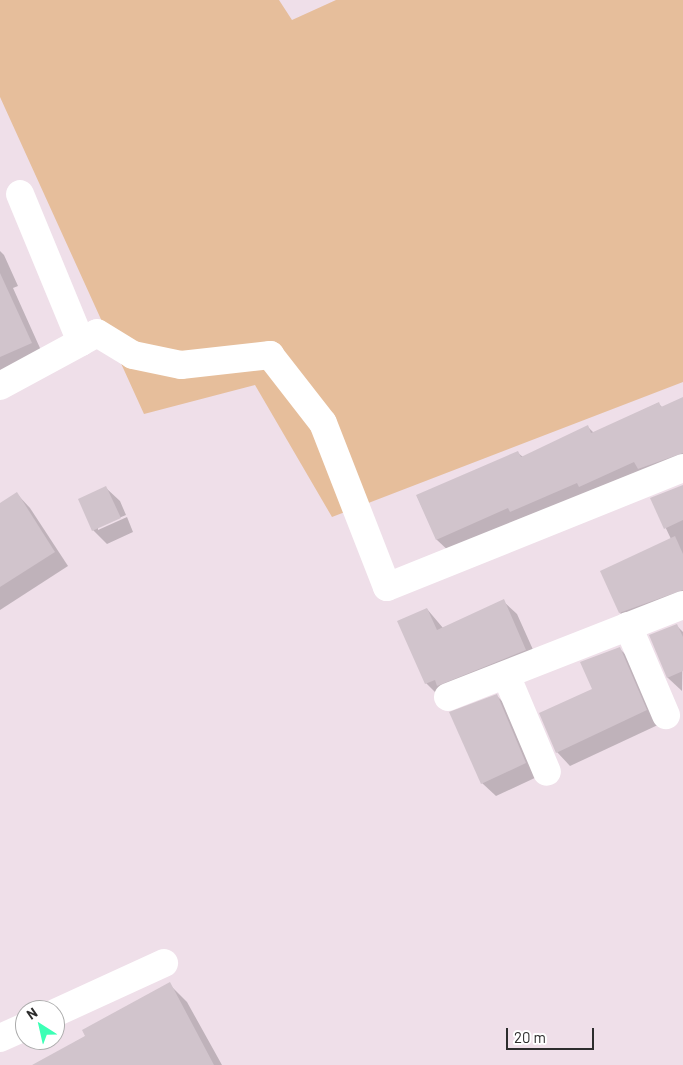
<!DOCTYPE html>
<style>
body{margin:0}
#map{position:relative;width:683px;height:1065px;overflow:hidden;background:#efdfe9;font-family:Barlow,sans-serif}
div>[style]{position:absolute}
.green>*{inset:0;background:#e6be9b}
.shadow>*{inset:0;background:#0003}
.building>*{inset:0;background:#d1c4cc}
.minor>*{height:28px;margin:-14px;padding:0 14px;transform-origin:14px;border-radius:14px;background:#fff}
span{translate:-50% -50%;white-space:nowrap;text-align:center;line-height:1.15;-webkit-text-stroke:4px #fff;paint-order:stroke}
.north{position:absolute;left:15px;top:1000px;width:50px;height:50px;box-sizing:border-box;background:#fff;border:1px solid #ababab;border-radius:50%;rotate:325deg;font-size:14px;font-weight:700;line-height:20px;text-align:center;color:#2d2d2d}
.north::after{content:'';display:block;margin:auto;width:18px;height:22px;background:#3cffb5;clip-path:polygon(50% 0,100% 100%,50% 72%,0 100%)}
.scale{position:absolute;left:506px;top:1028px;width:88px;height:22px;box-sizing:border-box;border:2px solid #2d2d2d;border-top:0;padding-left:6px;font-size:15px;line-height:18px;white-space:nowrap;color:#2d2d2d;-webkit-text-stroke:4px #fff;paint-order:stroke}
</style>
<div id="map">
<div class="green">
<div style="clip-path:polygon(0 0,279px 0,292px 20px,336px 0,683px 0,683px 382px,332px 517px,255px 385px,144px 414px,0 97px)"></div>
</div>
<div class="shadow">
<div style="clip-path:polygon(0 251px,4px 255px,18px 286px,13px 288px,44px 357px,0 377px)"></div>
<div style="clip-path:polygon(683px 399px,683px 471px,452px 554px,437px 540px,417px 496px,518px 453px,523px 457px,588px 427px,594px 433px,658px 403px,663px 408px)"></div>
<div style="clip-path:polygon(683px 486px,683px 609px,635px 627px,620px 613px,671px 539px,652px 499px)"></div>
<div style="clip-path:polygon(106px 488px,120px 501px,126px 515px,98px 527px,98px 530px,127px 517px,133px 532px,107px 544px,93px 530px)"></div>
<div style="clip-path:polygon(17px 494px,30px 508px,68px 566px,0 610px,0 505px)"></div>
<div style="clip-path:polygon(503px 601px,517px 614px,539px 663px,440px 697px,426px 683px,427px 609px,443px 628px)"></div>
<div style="clip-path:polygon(677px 626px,683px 632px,682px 691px,668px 678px,651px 636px)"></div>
<div style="clip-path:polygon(619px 648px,633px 662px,660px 724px,570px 766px,557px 752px)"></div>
<div style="clip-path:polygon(497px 696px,511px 710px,539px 776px,496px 796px,482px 783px)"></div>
<div style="clip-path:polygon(169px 984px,187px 1002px,222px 1065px,35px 1065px,86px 1036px)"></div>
</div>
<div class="building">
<div style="clip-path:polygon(0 273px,32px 343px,0 357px)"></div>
<div style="clip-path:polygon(683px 397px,683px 453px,638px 469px,634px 462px,579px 487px,577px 483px,510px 512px,508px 508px,436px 540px,416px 495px,518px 451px,521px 457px,588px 425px,591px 433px,659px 402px,661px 407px)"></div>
<div style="clip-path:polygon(683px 485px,683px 520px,664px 529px,650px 498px)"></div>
<div style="clip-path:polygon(106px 486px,121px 518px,92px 531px,78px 499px)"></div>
<div style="clip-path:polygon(17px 492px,55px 552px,0 587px,0 503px)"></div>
<div style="clip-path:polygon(675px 536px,683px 554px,683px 590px,619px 613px,600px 571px)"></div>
<div style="clip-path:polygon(504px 599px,526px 650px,437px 686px,435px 680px,425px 684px,397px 621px,427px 608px,437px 630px)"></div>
<div style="clip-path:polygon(677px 624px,683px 637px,683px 671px,667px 678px,649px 635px)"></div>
<div style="clip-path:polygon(620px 647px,647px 710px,556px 753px,539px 713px,592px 689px,580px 662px)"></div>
<div style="clip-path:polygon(497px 694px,526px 763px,481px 784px,449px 712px)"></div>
<div style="clip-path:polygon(170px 982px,214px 1065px,32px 1065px,85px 1036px,82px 1030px)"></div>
</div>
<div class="minor">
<div style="left:81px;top:342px;width:18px;rotate:-29deg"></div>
<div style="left:97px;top:333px;width:42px;rotate:31.4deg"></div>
<div style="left:133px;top:355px;width:49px;rotate:11.8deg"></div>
<div style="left:181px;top:365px;width:90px;rotate:-6.4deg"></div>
<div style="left:270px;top:355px;width:86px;rotate:52.1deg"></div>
<div style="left:323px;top:423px;width:176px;rotate:68.7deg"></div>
<div style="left:387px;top:587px;width:319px;rotate:-21.9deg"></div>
<div style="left:0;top:386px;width:92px;rotate:-28.5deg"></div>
<div style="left:81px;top:342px;width:160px;rotate:-112.4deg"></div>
<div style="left:628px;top:626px;width:97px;rotate:66.9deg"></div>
<div style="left:506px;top:675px;width:105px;rotate:67.1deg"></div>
<div style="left:448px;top:697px;width:252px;rotate:-21.4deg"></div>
<div style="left:55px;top:1013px;width:120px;rotate:-24.6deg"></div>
<div style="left:0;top:1038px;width:27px;rotate:-24deg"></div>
</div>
<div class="north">N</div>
<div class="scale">20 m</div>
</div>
